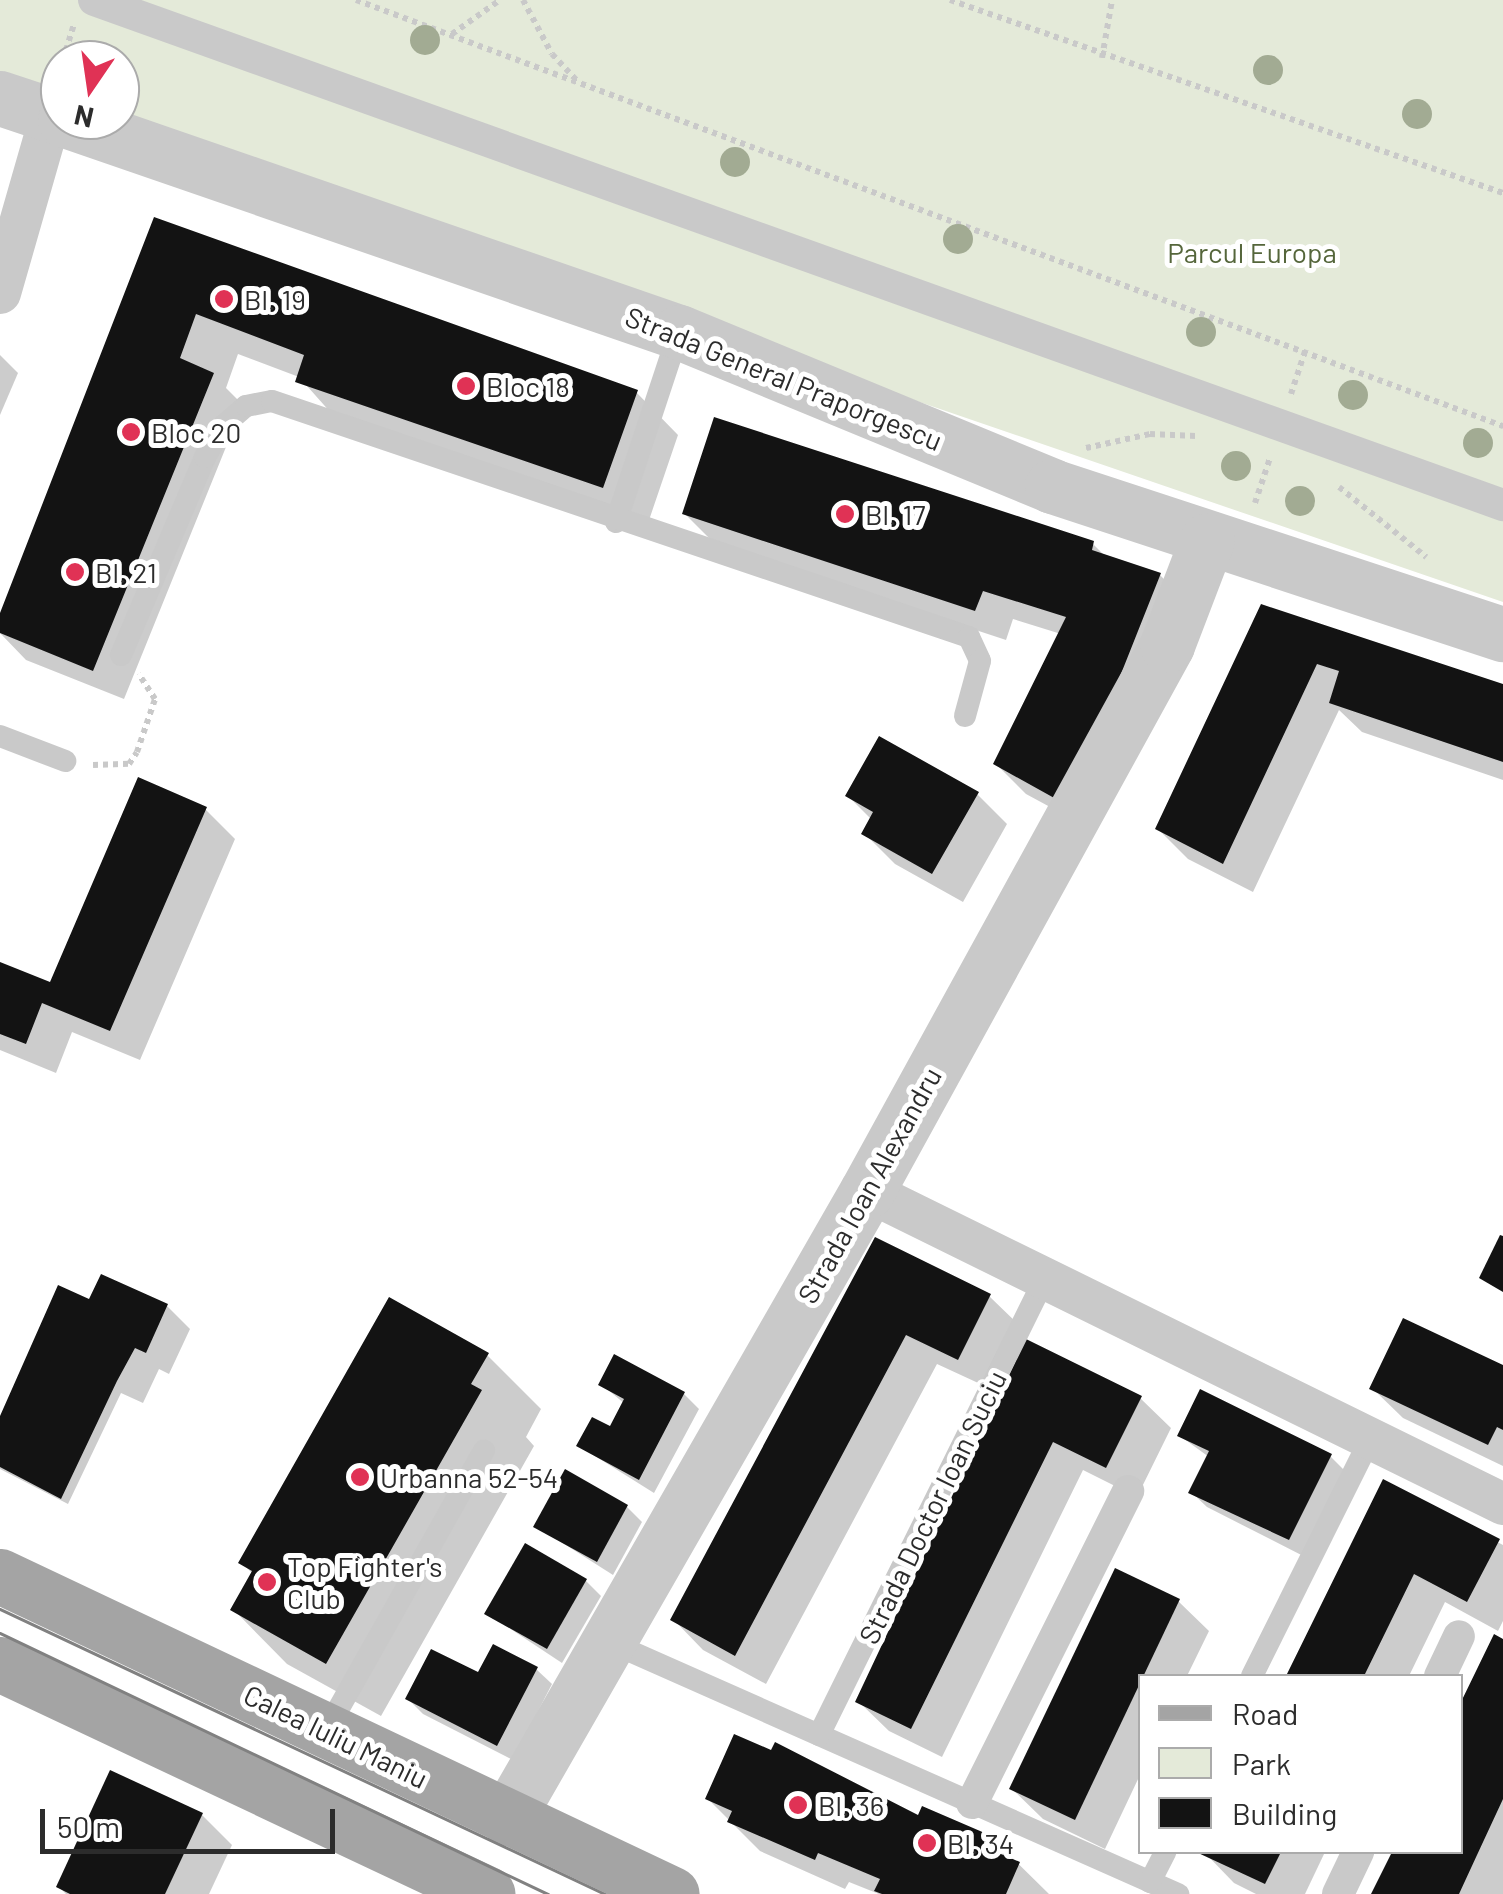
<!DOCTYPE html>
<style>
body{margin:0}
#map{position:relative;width:1503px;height:1894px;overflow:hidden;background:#fff;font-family:Barlow,sans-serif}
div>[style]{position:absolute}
.green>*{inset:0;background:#e4ead9}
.shadow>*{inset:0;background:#0003}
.building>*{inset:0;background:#131313}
.path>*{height:6px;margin-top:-3px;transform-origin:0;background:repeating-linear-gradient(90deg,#c9c9c9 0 5px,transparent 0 10px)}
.service>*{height:22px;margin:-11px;padding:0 11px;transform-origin:11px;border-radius:11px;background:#c9c9c9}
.pedestrian>*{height:32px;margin:-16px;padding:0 16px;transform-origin:16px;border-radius:16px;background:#c9c9c9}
.minor>*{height:42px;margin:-21px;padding:0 21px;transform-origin:21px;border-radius:21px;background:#c9c9c9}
.tertiary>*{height:55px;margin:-27.5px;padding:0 27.5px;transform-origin:27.5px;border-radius:27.5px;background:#c9c9c9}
.primary>*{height:55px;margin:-27.5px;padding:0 27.5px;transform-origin:27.5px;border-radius:27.5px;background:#a4a4a4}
.tram>*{height:2.5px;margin:-1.25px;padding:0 1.25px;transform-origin:1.25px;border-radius:1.25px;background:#818181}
.trees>*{width:30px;height:30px;margin:-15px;border-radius:50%;background:#a2ab93}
.dots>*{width:28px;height:28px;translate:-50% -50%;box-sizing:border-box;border:5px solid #fff;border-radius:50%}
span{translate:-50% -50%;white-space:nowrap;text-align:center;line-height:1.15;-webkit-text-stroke:10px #fff;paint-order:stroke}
.park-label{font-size:28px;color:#55663b}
.poi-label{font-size:28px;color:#2c2c2c}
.left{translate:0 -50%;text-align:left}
.street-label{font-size:28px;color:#2c2c2c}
.legend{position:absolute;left:1138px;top:1674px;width:325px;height:180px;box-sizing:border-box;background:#fff;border:2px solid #ababab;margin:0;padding:12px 18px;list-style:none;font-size:30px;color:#2c2c2c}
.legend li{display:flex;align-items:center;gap:20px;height:50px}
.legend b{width:50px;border:2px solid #ababab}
.north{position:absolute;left:40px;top:40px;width:100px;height:100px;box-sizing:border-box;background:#fff;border:2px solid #ababab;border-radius:50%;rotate:193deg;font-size:28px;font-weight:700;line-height:40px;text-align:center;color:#2c2c2c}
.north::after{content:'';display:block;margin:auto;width:35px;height:45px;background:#e03255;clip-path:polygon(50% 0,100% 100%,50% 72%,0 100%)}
.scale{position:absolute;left:40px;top:1809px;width:295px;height:45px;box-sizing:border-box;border:5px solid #2c2c2c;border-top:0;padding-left:12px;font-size:30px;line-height:35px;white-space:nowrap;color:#2c2c2c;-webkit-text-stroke:8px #fff;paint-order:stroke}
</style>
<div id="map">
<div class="green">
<div style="clip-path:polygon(0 0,1503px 0,1503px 602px,97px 120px,120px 120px,120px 60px,60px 60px,60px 107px,0 87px)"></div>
</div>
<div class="shadow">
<div style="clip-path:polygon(156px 220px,636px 392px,678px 435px,646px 529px,340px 423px,299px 377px,238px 354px,226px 388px,243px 405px,124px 699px,26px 660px,0 633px,0 619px)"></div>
<div style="clip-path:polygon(0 355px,18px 373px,0 415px)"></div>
<div style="clip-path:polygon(685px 514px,1093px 544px,1106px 557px,1160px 575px,1190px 606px,1087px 827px,1026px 794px,996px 764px,1061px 634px,1013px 619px,1006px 640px,715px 544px)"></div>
<div style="clip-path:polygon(1262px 607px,1503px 686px,1503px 780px,1362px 732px,1339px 710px,1253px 892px,1188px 859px,1158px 829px)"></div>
<div style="clip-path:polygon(977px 794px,1007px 824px,963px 902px,895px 864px,864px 833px,872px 820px,848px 796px)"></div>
<div style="clip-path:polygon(205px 809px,235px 839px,140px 1060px,72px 1032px,56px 1073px,0 1050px,0 965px,52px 986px)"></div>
<div style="clip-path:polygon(876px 1241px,989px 1296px,1020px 1326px,989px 1388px,937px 1364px,766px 1684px,703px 1650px,673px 1619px)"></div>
<div style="clip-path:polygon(90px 1302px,167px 1306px,190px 1329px,169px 1374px,159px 1369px,143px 1403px,121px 1393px,68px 1504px,0 1469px,0 1422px)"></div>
<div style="clip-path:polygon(1027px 1342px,1140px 1398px,1171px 1428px,1137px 1497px,1083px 1470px,942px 1757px,889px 1731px,858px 1701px)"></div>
<div style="clip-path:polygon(487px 1355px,541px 1409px,526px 1437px,534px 1446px,381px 1716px,287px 1664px,233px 1609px,253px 1574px,242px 1563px)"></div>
<div style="clip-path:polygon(1503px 1368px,1503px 1466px,1403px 1418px,1372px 1388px)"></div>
<div style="clip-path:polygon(601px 1384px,684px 1394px,699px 1409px,654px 1493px,579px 1446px,611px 1430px,625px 1404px)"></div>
<div style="clip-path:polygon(1180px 1436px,1330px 1456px,1353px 1479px,1313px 1561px,1207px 1507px,1191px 1492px,1209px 1457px)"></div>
<div style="clip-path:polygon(1384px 1482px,1503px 1545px,1503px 1621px,1498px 1631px,1445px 1602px,1409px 1676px,1290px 1676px)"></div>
<div style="clip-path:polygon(627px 1507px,642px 1522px,613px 1575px,536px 1526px)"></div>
<div style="clip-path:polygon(586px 1581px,601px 1596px,562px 1663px,488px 1614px)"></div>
<div style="clip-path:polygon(1178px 1601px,1209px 1631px,1187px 1676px,1140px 1676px,1140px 1775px,1105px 1849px,1043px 1819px,1012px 1789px)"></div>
<div style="clip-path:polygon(1503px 1642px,1503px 1894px,1374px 1894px,1394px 1852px,1460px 1852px)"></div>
<div style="clip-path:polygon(536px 1669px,552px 1684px,513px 1760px,423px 1714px,408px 1699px,479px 1676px)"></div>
<div style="clip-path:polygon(708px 1799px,919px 1819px,993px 1839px,1049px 1894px,879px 1894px,849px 1882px,845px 1889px,760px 1851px)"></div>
<div style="clip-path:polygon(202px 1815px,232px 1845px,209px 1894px,66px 1894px,59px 1887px)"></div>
<div style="clip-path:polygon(1204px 1852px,1325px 1852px,1305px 1894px,1256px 1894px,1234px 1883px)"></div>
</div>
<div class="building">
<div style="clip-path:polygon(154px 217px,638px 390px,603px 488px,295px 382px,304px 355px,196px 314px,180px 358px,214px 373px,93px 671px,0 633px,0 613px)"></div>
<div style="clip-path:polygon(714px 417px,1094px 541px,1092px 550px,1161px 573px,1113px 694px,1056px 799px,993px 764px,1066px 617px,983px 591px,975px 611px,682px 514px)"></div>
<div style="clip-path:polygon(1261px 604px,1503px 684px,1503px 762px,1329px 703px,1339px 671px,1317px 664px,1223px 864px,1155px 829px)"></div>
<div style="clip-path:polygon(879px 736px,979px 792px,932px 874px,861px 834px,873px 812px,845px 796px)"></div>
<div style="clip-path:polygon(138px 777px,207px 807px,110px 1031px,42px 1003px,26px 1044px,0 1034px,0 962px,50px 982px)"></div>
<div style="clip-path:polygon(1500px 1235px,1503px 1236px,1503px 1292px,1479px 1278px)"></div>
<div style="clip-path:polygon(875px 1237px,991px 1294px,958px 1360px,906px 1335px,735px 1656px,670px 1620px)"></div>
<div style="clip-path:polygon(101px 1274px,168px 1304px,146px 1353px,135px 1348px,117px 1381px,61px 1499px,0 1467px,0 1416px,58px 1285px,89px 1299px)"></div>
<div style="clip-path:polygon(389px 1297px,489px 1353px,471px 1384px,482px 1390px,326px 1664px,230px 1610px,252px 1571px,238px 1563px)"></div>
<div style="clip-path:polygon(1403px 1318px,1503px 1365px,1503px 1430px,1497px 1427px,1488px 1445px,1369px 1389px)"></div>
<div style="clip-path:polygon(1026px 1339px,1142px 1396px,1106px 1468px,1053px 1442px,911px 1729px,855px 1702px)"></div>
<div style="clip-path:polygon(614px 1354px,685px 1392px,639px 1480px,576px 1446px,592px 1417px,610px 1426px,624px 1399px,598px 1385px)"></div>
<div style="clip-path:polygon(1200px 1389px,1332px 1454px,1289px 1540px,1188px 1493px,1209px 1451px,1177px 1436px)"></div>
<div style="clip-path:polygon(565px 1469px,628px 1505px,597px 1562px,533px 1527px)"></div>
<div style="clip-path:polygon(1383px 1479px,1500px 1539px,1467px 1602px,1414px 1574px,1364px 1676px,1286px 1676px)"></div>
<div style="clip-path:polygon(525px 1543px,587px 1579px,547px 1649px,484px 1614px)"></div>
<div style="clip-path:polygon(1115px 1568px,1180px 1599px,1075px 1820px,1009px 1789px)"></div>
<div style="clip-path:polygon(1494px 1634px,1503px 1639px,1503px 1799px,1477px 1855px,1459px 1894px,1371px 1894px,1392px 1852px,1460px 1852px,1460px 1704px)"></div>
<div style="clip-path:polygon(493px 1644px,538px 1667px,497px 1746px,405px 1699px,431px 1649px,478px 1672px)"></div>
<div style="clip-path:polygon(734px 1734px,771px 1750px,775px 1742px,918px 1815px,922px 1806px,994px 1837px,989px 1849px,1020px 1862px,1006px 1894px,882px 1894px,874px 1891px,880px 1879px,818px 1853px,815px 1860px,727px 1822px,732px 1811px,705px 1799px)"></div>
<div style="clip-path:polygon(110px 1770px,203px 1813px,165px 1894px,70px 1894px,56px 1887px)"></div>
<div style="clip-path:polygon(1196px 1852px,1281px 1852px,1265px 1884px)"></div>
</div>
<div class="path">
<div style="left:356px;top:0;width:1224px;rotate:20.38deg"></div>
<div style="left:523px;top:0;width:61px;rotate:61.8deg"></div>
<div style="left:552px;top:54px;width:37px;rotate:47deg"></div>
<div style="left:950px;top:0;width:586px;rotate:19.24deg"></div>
<div style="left:452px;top:34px;width:59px;rotate:-35.3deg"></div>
<div style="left:1102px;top:58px;width:59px;rotate:-80.2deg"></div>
<div style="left:63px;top:60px;width:37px;rotate:-73deg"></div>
<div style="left:1291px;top:394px;width:48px;rotate:-71.9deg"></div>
<div style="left:1086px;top:448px;width:66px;rotate:-12.3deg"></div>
<div style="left:1150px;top:434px;width:46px;rotate:2.5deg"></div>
<div style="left:1339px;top:487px;width:112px;rotate:38.8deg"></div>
<div style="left:1255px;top:503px;width:47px;rotate:-71.6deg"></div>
<div style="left:93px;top:765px;width:36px;rotate:-2deg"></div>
<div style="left:129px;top:764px;width:14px;rotate:-56deg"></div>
<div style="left:137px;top:752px;width:56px;rotate:-71.2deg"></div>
<div style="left:155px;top:699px;width:30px;rotate:-123deg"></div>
</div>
<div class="service">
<div style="left:616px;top:522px;width:200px;rotate:-71.7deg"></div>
<div style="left:121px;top:655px;width:215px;rotate:-67deg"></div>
<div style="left:205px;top:457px;width:37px;rotate:-59deg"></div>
<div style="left:224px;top:425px;width:29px;rotate:-41deg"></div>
<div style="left:246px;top:406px;width:26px;rotate:-11deg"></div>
<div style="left:272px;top:401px;width:736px;rotate:18.71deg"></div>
<div style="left:969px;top:637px;width:26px;rotate:65deg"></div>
<div style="left:980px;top:661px;width:57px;rotate:105.3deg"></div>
<div style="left:0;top:736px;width:70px;rotate:21deg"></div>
<div style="left:607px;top:1641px;width:625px;rotate:23.9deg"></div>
<div style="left:1252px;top:1676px;width:265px;rotate:-63.5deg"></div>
<div style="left:326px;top:1731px;width:322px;rotate:-60.6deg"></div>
<div style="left:819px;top:1735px;width:510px;rotate:-63.69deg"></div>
<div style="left:1150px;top:1882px;width:34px;rotate:-63deg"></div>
</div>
<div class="pedestrian">
<div style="left:94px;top:0;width:1497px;rotate:19.72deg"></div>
<div style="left:1440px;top:1676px;width:44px;rotate:-64.6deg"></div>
<div style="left:972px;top:1803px;width:349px;rotate:-63.4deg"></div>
<div style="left:1338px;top:1894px;width:47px;rotate:-64.5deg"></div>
</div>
<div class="minor">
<div style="left:0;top:293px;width:185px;rotate:-74deg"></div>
<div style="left:867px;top:1191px;width:709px;rotate:26.2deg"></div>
</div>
<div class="tertiary">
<div style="left:0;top:98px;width:63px;rotate:18.4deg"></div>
<div style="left:65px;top:120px;width:650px;rotate:19.05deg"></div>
<div style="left:679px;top:332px;width:404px;rotate:22.4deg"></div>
<div style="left:1052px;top:486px;width:475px;rotate:18.2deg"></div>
<div style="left:507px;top:1818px;width:723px;rotate:-60.14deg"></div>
<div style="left:867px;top:1191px;width:623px;rotate:-61.21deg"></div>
<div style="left:1167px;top:645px;width:112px;rotate:-69.1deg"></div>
</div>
<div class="primary">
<div style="left:0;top:1576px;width:743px;rotate:25.32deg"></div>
<div style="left:0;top:1664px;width:539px;rotate:25.24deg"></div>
</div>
<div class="tram">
<div style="left:0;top:1609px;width:669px;rotate:25.22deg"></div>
<div style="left:0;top:1633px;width:607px;rotate:25.47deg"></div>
</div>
<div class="trees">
<div style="left:425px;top:40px"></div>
<div style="left:1268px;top:70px"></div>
<div style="left:1417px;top:114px"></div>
<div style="left:735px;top:162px"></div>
<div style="left:958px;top:239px"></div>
<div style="left:1201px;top:332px"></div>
<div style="left:1353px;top:395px"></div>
<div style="left:1478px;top:443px"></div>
<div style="left:1236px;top:466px"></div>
<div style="left:1300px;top:501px"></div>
</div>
<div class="dots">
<div style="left:224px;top:299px;background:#e03255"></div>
<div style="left:466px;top:386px;background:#e03255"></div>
<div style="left:131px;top:432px;background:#e03255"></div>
<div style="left:845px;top:514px;background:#e03255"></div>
<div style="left:75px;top:572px;background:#e03255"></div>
<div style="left:360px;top:1477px;background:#e03255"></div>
<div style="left:267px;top:1582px;background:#e03255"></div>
<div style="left:798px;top:1805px;background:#e03255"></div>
<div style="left:927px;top:1843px;background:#e03255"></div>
</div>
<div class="park-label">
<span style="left:1252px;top:252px">Parcul Europa</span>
</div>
<div class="poi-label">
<span class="left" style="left:244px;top:299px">Bl. 19</span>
<span class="left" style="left:486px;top:386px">Bloc 18</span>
<span class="left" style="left:151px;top:432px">Bloc 20</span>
<span class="left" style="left:865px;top:514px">Bl. 17</span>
<span class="left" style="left:95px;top:572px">Bl. 21</span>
<span class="left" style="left:380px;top:1477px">Urbanna 52-54</span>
<span class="left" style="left:287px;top:1582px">Top Fighter's<br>Club</span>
<span class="left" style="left:818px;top:1805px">Bl. 36</span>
<span class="left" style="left:947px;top:1843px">Bl. 34</span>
</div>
<div class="street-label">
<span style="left:784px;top:378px;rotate:22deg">Strada General Praporgescu</span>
<span style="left:869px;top:1185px;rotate:-61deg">Strada Ioan Alexandru</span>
<span style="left:932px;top:1507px;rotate:-64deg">Strada Doctor Ioan Suciu</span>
<span style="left:336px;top:1736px;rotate:26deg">Calea Iuliu Maniu</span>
</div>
<ul class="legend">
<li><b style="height:12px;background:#a4a4a4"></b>Road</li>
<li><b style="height:28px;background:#e4ead9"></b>Park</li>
<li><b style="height:28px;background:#131313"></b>Building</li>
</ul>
<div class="north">N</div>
<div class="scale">50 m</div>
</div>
